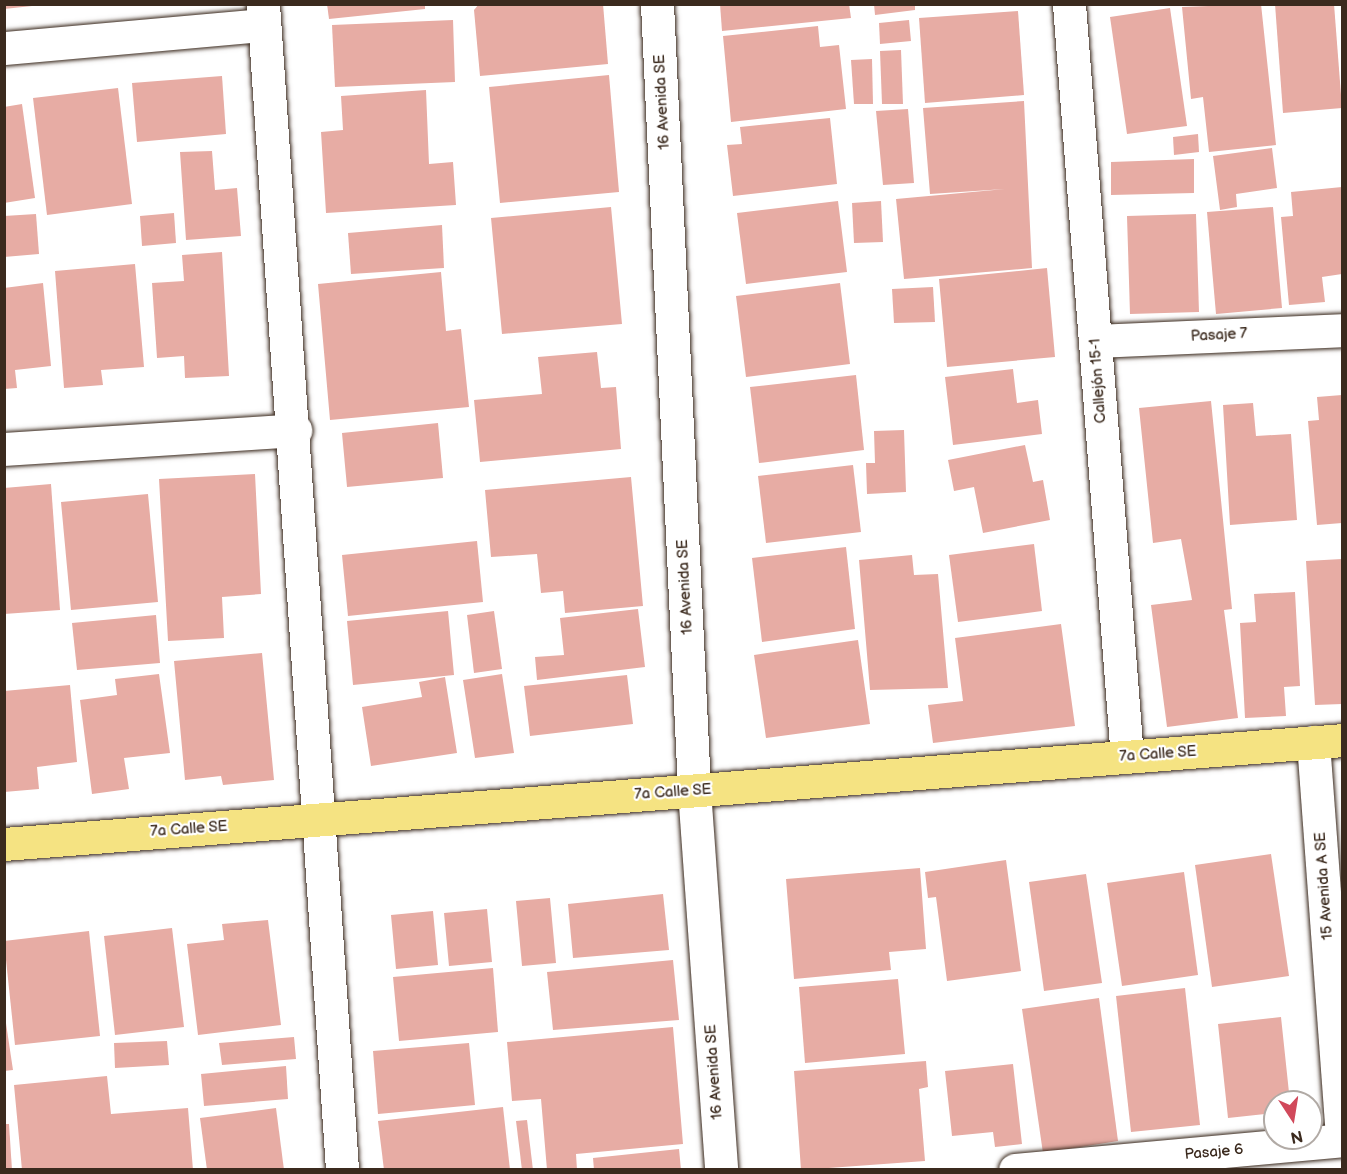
<!DOCTYPE html>
<meta charset="utf-8">
<style>
body{margin:0}
#map{position:relative;width:1347px;height:1174px;overflow:hidden;background:#fff;font-family:"Balsamiq Sans",sans-serif}
div>[style]{position:absolute}
.building>*{inset:0;background:#e7aca4}
.roads{filter:drop-shadow(0 0 2px #3b2a1e) drop-shadow(0 0 2px #3b2a1e)}
.minor>*{height:33px;margin:-16.5px;padding:0 16.5px;transform-origin:16.5px;border-radius:16.5px;background:#fff}
.major>*{height:33px;margin:-16.5px;padding:0 16.5px;transform-origin:16.5px;border-radius:16.5px;background:#f5e382}
span{translate:-50% -50%;white-space:nowrap;text-align:center;line-height:1.15;-webkit-text-stroke:4.5px #fff;paint-order:stroke}
.street-label{font-size:15px;color:#3b2a1e}
.frame{position:absolute;inset:0;border:6px solid #3b2a1e;pointer-events:none}
.north{position:absolute;left:1263px;top:1090px;width:60px;height:60px;box-sizing:border-box;background:#fff;border:2px solid #b1aaa5;border-radius:50%;rotate:168deg;font-size:16px;font-weight:700;line-height:24px;text-align:center;color:#3b2a1e}
.north::after{content:'';display:block;margin:auto;width:21px;height:27px;background:#d1495b;clip-path:polygon(50% 0,100% 100%,50% 72%,0 100%)}
</style>
<div id="map">
<div class="building">
<div style="clip-path:polygon(327px 4px,425px 4px,425px 9px,329px 19px)"></div>
<div style="clip-path:polygon(479px 4px,603px 4px,608px 64px,480px 76px,474px 10px)"></div>
<div style="clip-path:polygon(720px 4px,849px 4px,851px 18px,722px 31px)"></div>
<div style="clip-path:polygon(874px 4px,915px 4px,915px 10px,875px 15px)"></div>
<div style="clip-path:polygon(1261px 4px,1276px 145px,1209px 152px,1203px 97px,1191px 99px,1182px 7px)"></div>
<div style="clip-path:polygon(1275px 4px,1334px 4px,1342px 108px,1283px 113px)"></div>
<div style="clip-path:polygon(4px 5px,32px 5px,32px 6px,4px 9px)"></div>
<div style="clip-path:polygon(1170px 8px,1187px 126px,1127px 134px,1110px 17px)"></div>
<div style="clip-path:polygon(1018px 11px,1024px 95px,925px 103px,919px 18px)"></div>
<div style="clip-path:polygon(453px 20px,455px 82px,335px 87px,332px 25px)"></div>
<div style="clip-path:polygon(909px 20px,911px 41px,880px 44px,879px 23px)"></div>
<div style="clip-path:polygon(818px 26px,820px 47px,839px 45px,846px 109px,731px 122px,723px 36px)"></div>
<div style="clip-path:polygon(901px 50px,903px 104px,882px 104px,880px 51px)"></div>
<div style="clip-path:polygon(872px 59px,873px 104px,854px 104px,851px 60px)"></div>
<div style="clip-path:polygon(609px 75px,619px 192px,500px 203px,489px 87px)"></div>
<div style="clip-path:polygon(222px 76px,226px 134px,137px 142px,132px 83px)"></div>
<div style="clip-path:polygon(118px 88px,132px 204px,47px 215px,33px 98px)"></div>
<div style="clip-path:polygon(426px 90px,429px 164px,453px 162px,456px 205px,326px 213px,321px 132px,343px 130px,341px 96px)"></div>
<div style="clip-path:polygon(1024px 101px,1032px 268px,904px 279px,896px 199px,1005px 189px,930px 194px,923px 108px)"></div>
<div style="clip-path:polygon(22px 104px,35px 198px,4px 203px,4px 107px)"></div>
<div style="clip-path:polygon(908px 109px,914px 183px,883px 185px,876px 111px)"></div>
<div style="clip-path:polygon(830px 118px,837px 184px,733px 196px,727px 145px,742px 144px,740px 127px)"></div>
<div style="clip-path:polygon(1198px 134px,1199px 152px,1174px 155px,1173px 137px)"></div>
<div style="clip-path:polygon(1272px 148px,1277px 188px,1236px 194px,1237px 207px,1220px 210px,1213px 156px)"></div>
<div style="clip-path:polygon(212px 151px,215px 190px,237px 188px,241px 236px,186px 240px,180px 152px)"></div>
<div style="clip-path:polygon(1194px 159px,1194px 193px,1111px 195px,1111px 162px)"></div>
<div style="clip-path:polygon(1342px 187px,1342px 274px,1322px 277px,1325px 302px,1289px 305px,1281px 217px,1293px 216px,1291px 192px)"></div>
<div style="clip-path:polygon(838px 201px,847px 272px,746px 284px,737px 213px)"></div>
<div style="clip-path:polygon(881px 201px,883px 242px,854px 243px,852px 203px)"></div>
<div style="clip-path:polygon(611px 207px,622px 324px,502px 334px,491px 218px)"></div>
<div style="clip-path:polygon(1273px 207px,1282px 308px,1216px 314px,1207px 212px)"></div>
<div style="clip-path:polygon(174px 213px,176px 243px,142px 246px,140px 216px)"></div>
<div style="clip-path:polygon(36px 214px,39px 254px,4px 257px,4px 216px)"></div>
<div style="clip-path:polygon(1196px 214px,1199px 312px,1130px 314px,1127px 216px)"></div>
<div style="clip-path:polygon(442px 225px,444px 268px,351px 274px,348px 233px)"></div>
<div style="clip-path:polygon(222px 252px,229px 376px,185px 378px,184px 356px,157px 358px,152px 283px,184px 281px,182px 255px)"></div>
<div style="clip-path:polygon(135px 264px,144px 367px,101px 370px,103px 385px,64px 388px,55px 271px)"></div>
<div style="clip-path:polygon(1047px 268px,1055px 357px,947px 367px,939px 279px)"></div>
<div style="clip-path:polygon(441px 272px,446px 331px,461px 329px,469px 407px,330px 420px,318px 284px)"></div>
<div style="clip-path:polygon(43px 283px,51px 366px,15px 370px,17px 388px,4px 389px,4px 288px)"></div>
<div style="clip-path:polygon(840px 283px,850px 364px,746px 377px,736px 296px)"></div>
<div style="clip-path:polygon(933px 287px,935px 322px,894px 323px,892px 289px)"></div>
<div style="clip-path:polygon(597px 352px,601px 388px,616px 387px,621px 449px,480px 462px,474px 400px,542px 394px,538px 357px)"></div>
<div style="clip-path:polygon(1013px 369px,1017px 403px,1038px 400px,1042px 434px,953px 445px,945px 377px)"></div>
<div style="clip-path:polygon(856px 375px,864px 450px,759px 463px,750px 387px)"></div>
<div style="clip-path:polygon(1342px 395px,1342px 523px,1317px 525px,1308px 421px,1319px 420px,1317px 397px)"></div>
<div style="clip-path:polygon(1211px 401px,1232px 609px,1224px 610px,1238px 718px,1167px 727px,1151px 605px,1192px 600px,1181px 539px,1153px 543px,1139px 408px)"></div>
<div style="clip-path:polygon(1253px 403px,1256px 436px,1291px 434px,1297px 520px,1230px 525px,1223px 405px)"></div>
<div style="clip-path:polygon(438px 423px,443px 478px,347px 487px,342px 433px)"></div>
<div style="clip-path:polygon(904px 430px,906px 492px,867px 494px,866px 463px,875px 463px,874px 431px)"></div>
<div style="clip-path:polygon(1025px 445px,1033px 482px,1043px 480px,1050px 520px,983px 533px,974px 487px,954px 491px,948px 460px)"></div>
<div style="clip-path:polygon(853px 465px,861px 532px,766px 543px,758px 476px)"></div>
<div style="clip-path:polygon(255px 474px,261px 594px,222px 597px,224px 638px,168px 641px,159px 479px)"></div>
<div style="clip-path:polygon(631px 477px,643px 606px,565px 613px,563px 591px,541px 593px,537px 554px,491px 557px,485px 490px)"></div>
<div style="clip-path:polygon(51px 484px,60px 610px,4px 614px,4px 488px)"></div>
<div style="clip-path:polygon(148px 494px,158px 602px,71px 610px,61px 502px)"></div>
<div style="clip-path:polygon(477px 541px,483px 602px,348px 616px,342px 555px)"></div>
<div style="clip-path:polygon(1034px 544px,1042px 611px,958px 622px,949px 555px)"></div>
<div style="clip-path:polygon(846px 547px,855px 629px,762px 642px,752px 558px)"></div>
<div style="clip-path:polygon(912px 555px,914px 575px,938px 574px,948px 688px,870px 690px,859px 560px)"></div>
<div style="clip-path:polygon(1342px 559px,1342px 704px,1315px 705px,1306px 561px)"></div>
<div style="clip-path:polygon(1295px 592px,1300px 686px,1284px 687px,1286px 716px,1245px 718px,1240px 623px,1256px 622px,1254px 594px)"></div>
<div style="clip-path:polygon(638px 609px,645px 667px,537px 680px,535px 657px,564px 655px,560px 618px)"></div>
<div style="clip-path:polygon(448px 611px,454px 675px,353px 685px,347px 621px)"></div>
<div style="clip-path:polygon(494px 611px,502px 669px,474px 673px,467px 615px)"></div>
<div style="clip-path:polygon(156px 615px,160px 663px,77px 670px,72px 623px)"></div>
<div style="clip-path:polygon(1061px 624px,1075px 726px,933px 743px,928px 705px,963px 701px,955px 638px)"></div>
<div style="clip-path:polygon(858px 640px,870px 724px,766px 738px,754px 655px)"></div>
<div style="clip-path:polygon(262px 653px,274px 780px,223px 785px,221px 776px,185px 780px,174px 661px)"></div>
<div style="clip-path:polygon(159px 674px,170px 753px,124px 758px,129px 789px,92px 794px,80px 700px,117px 695px,115px 679px)"></div>
<div style="clip-path:polygon(502px 674px,514px 753px,475px 758px,463px 680px)"></div>
<div style="clip-path:polygon(627px 675px,633px 724px,530px 736px,524px 686px)"></div>
<div style="clip-path:polygon(445px 677px,457px 753px,371px 766px,362px 707px,422px 697px,419px 682px)"></div>
<div style="clip-path:polygon(70px 685px,77px 762px,37px 767px,39px 789px,4px 792px,4px 691px)"></div>
<div style="clip-path:polygon(1271px 854px,1289px 976px,1212px 987px,1195px 865px)"></div>
<div style="clip-path:polygon(1006px 860px,1021px 971px,947px 981px,936px 897px,928px 898px,925px 872px)"></div>
<div style="clip-path:polygon(920px 868px,926px 949px,889px 952px,891px 970px,794px 979px,786px 879px)"></div>
<div style="clip-path:polygon(1184px 872px,1198px 975px,1122px 986px,1107px 883px)"></div>
<div style="clip-path:polygon(1086px 874px,1102px 983px,1044px 991px,1029px 882px)"></div>
<div style="clip-path:polygon(663px 894px,669px 950px,573px 958px,568px 904px)"></div>
<div style="clip-path:polygon(550px 898px,556px 963px,522px 966px,516px 901px)"></div>
<div style="clip-path:polygon(487px 909px,492px 962px,449px 966px,444px 913px)"></div>
<div style="clip-path:polygon(433px 911px,438px 965px,396px 969px,391px 915px)"></div>
<div style="clip-path:polygon(268px 920px,281px 1025px,198px 1035px,187px 944px,224px 940px,222px 924px)"></div>
<div style="clip-path:polygon(172px 928px,184px 1027px,115px 1035px,104px 936px)"></div>
<div style="clip-path:polygon(89px 931px,100px 1036px,15px 1045px,4px 941px)"></div>
<div style="clip-path:polygon(673px 960px,679px 1020px,553px 1030px,547px 972px)"></div>
<div style="clip-path:polygon(493px 968px,498px 1032px,399px 1041px,393px 977px)"></div>
<div style="clip-path:polygon(898px 979px,905px 1054px,805px 1063px,799px 987px)"></div>
<div style="clip-path:polygon(1185px 988px,1200px 1125px,1131px 1132px,1116px 996px)"></div>
<div style="clip-path:polygon(1099px 998px,1118px 1141px,1043px 1153px,1022px 1009px)"></div>
<div style="clip-path:polygon(4px 1010px,13px 1070px,4px 1071px)"></div>
<div style="clip-path:polygon(1281px 1017px,1290px 1102px,1275px 1102px,1275px 1113px,1228px 1118px,1218px 1024px)"></div>
<div style="clip-path:polygon(673px 1027px,683px 1144px,576px 1154px,577px 1170px,547px 1170px,541px 1099px,512px 1101px,507px 1042px)"></div>
<div style="clip-path:polygon(294px 1037px,296px 1059px,222px 1065px,219px 1043px)"></div>
<div style="clip-path:polygon(167px 1041px,169px 1065px,115px 1068px,114px 1043px)"></div>
<div style="clip-path:polygon(469px 1043px,475px 1105px,378px 1114px,373px 1051px)"></div>
<div style="clip-path:polygon(926px 1061px,928px 1087px,919px 1089px,925px 1161px,801px 1170px,794px 1071px)"></div>
<div style="clip-path:polygon(1013px 1064px,1022px 1144px,995px 1147px,993px 1132px,952px 1136px,945px 1071px)"></div>
<div style="clip-path:polygon(286px 1066px,288px 1099px,204px 1106px,201px 1074px)"></div>
<div style="clip-path:polygon(107px 1076px,111px 1114px,188px 1108px,193px 1170px,22px 1170px,14px 1085px)"></div>
<div style="clip-path:polygon(503px 1107px,510px 1170px,384px 1170px,378px 1121px)"></div>
<div style="clip-path:polygon(276px 1108px,284px 1170px,207px 1170px,200px 1118px)"></div>
<div style="clip-path:polygon(527px 1120px,533px 1170px,522px 1170px,516px 1121px)"></div>
<div style="clip-path:polygon(4px 1124px,9px 1124px,12px 1170px,4px 1170px)"></div>
<div style="clip-path:polygon(679px 1149px,681px 1170px,594px 1170px,593px 1158px)"></div>
</div>
<div class="roads">
<div class="minor">
<div style="left:263px;top:4px;width:1169px;rotate:86.12deg"></div>
<div style="left:657px;top:4px;width:787px;rotate:87.3deg"></div>
<div style="left:694px;top:790px;width:381px;rotate:85.9deg"></div>
<div style="left:1069px;top:4px;width:755px;rotate:85.6deg"></div>
<div style="left:4px;top:48px;width:261px;rotate:-5.1deg"></div>
<div style="left:1095px;top:341px;width:247px;rotate:-2.5deg"></div>
<div style="left:4px;top:449px;width:292px;rotate:-3.7deg"></div>
<div style="left:1313px;top:742px;width:396px;rotate:85.8deg"></div>
<div style="left:1015px;top:1170px;width:328px;rotate:-5.2deg"></div>
</div>
<div class="major">
<div style="left:4px;top:844px;width:1342px;rotate:-4.44deg"></div>
</div>
</div>
<div class="street-label">
<span style="left:662px;top:102px;rotate:-93deg">16 Avenida SE</span>
<span style="left:1219px;top:335px;rotate:-3deg">Pasaje 7</span>
<span style="left:1098px;top:381px;rotate:-94deg">Callejón 15-1</span>
<span style="left:685px;top:587px;rotate:-93deg">16 Avenida SE</span>
<span style="left:1158px;top:754px;rotate:-4deg">7a Calle SE</span>
<span style="left:673px;top:792px;rotate:-4deg">7a Calle SE</span>
<span style="left:189px;top:829px;rotate:-4deg">7a Calle SE</span>
<span style="left:1324px;top:886px;rotate:-94deg">15 Avenida A SE</span>
<span style="left:714px;top:1072px;rotate:-94deg">16 Avenida SE</span>
<span style="left:1214px;top:1152px;rotate:-5deg">Pasaje 6</span>
</div>
<div class="frame"></div>
<div class="north">N</div>
</div>
